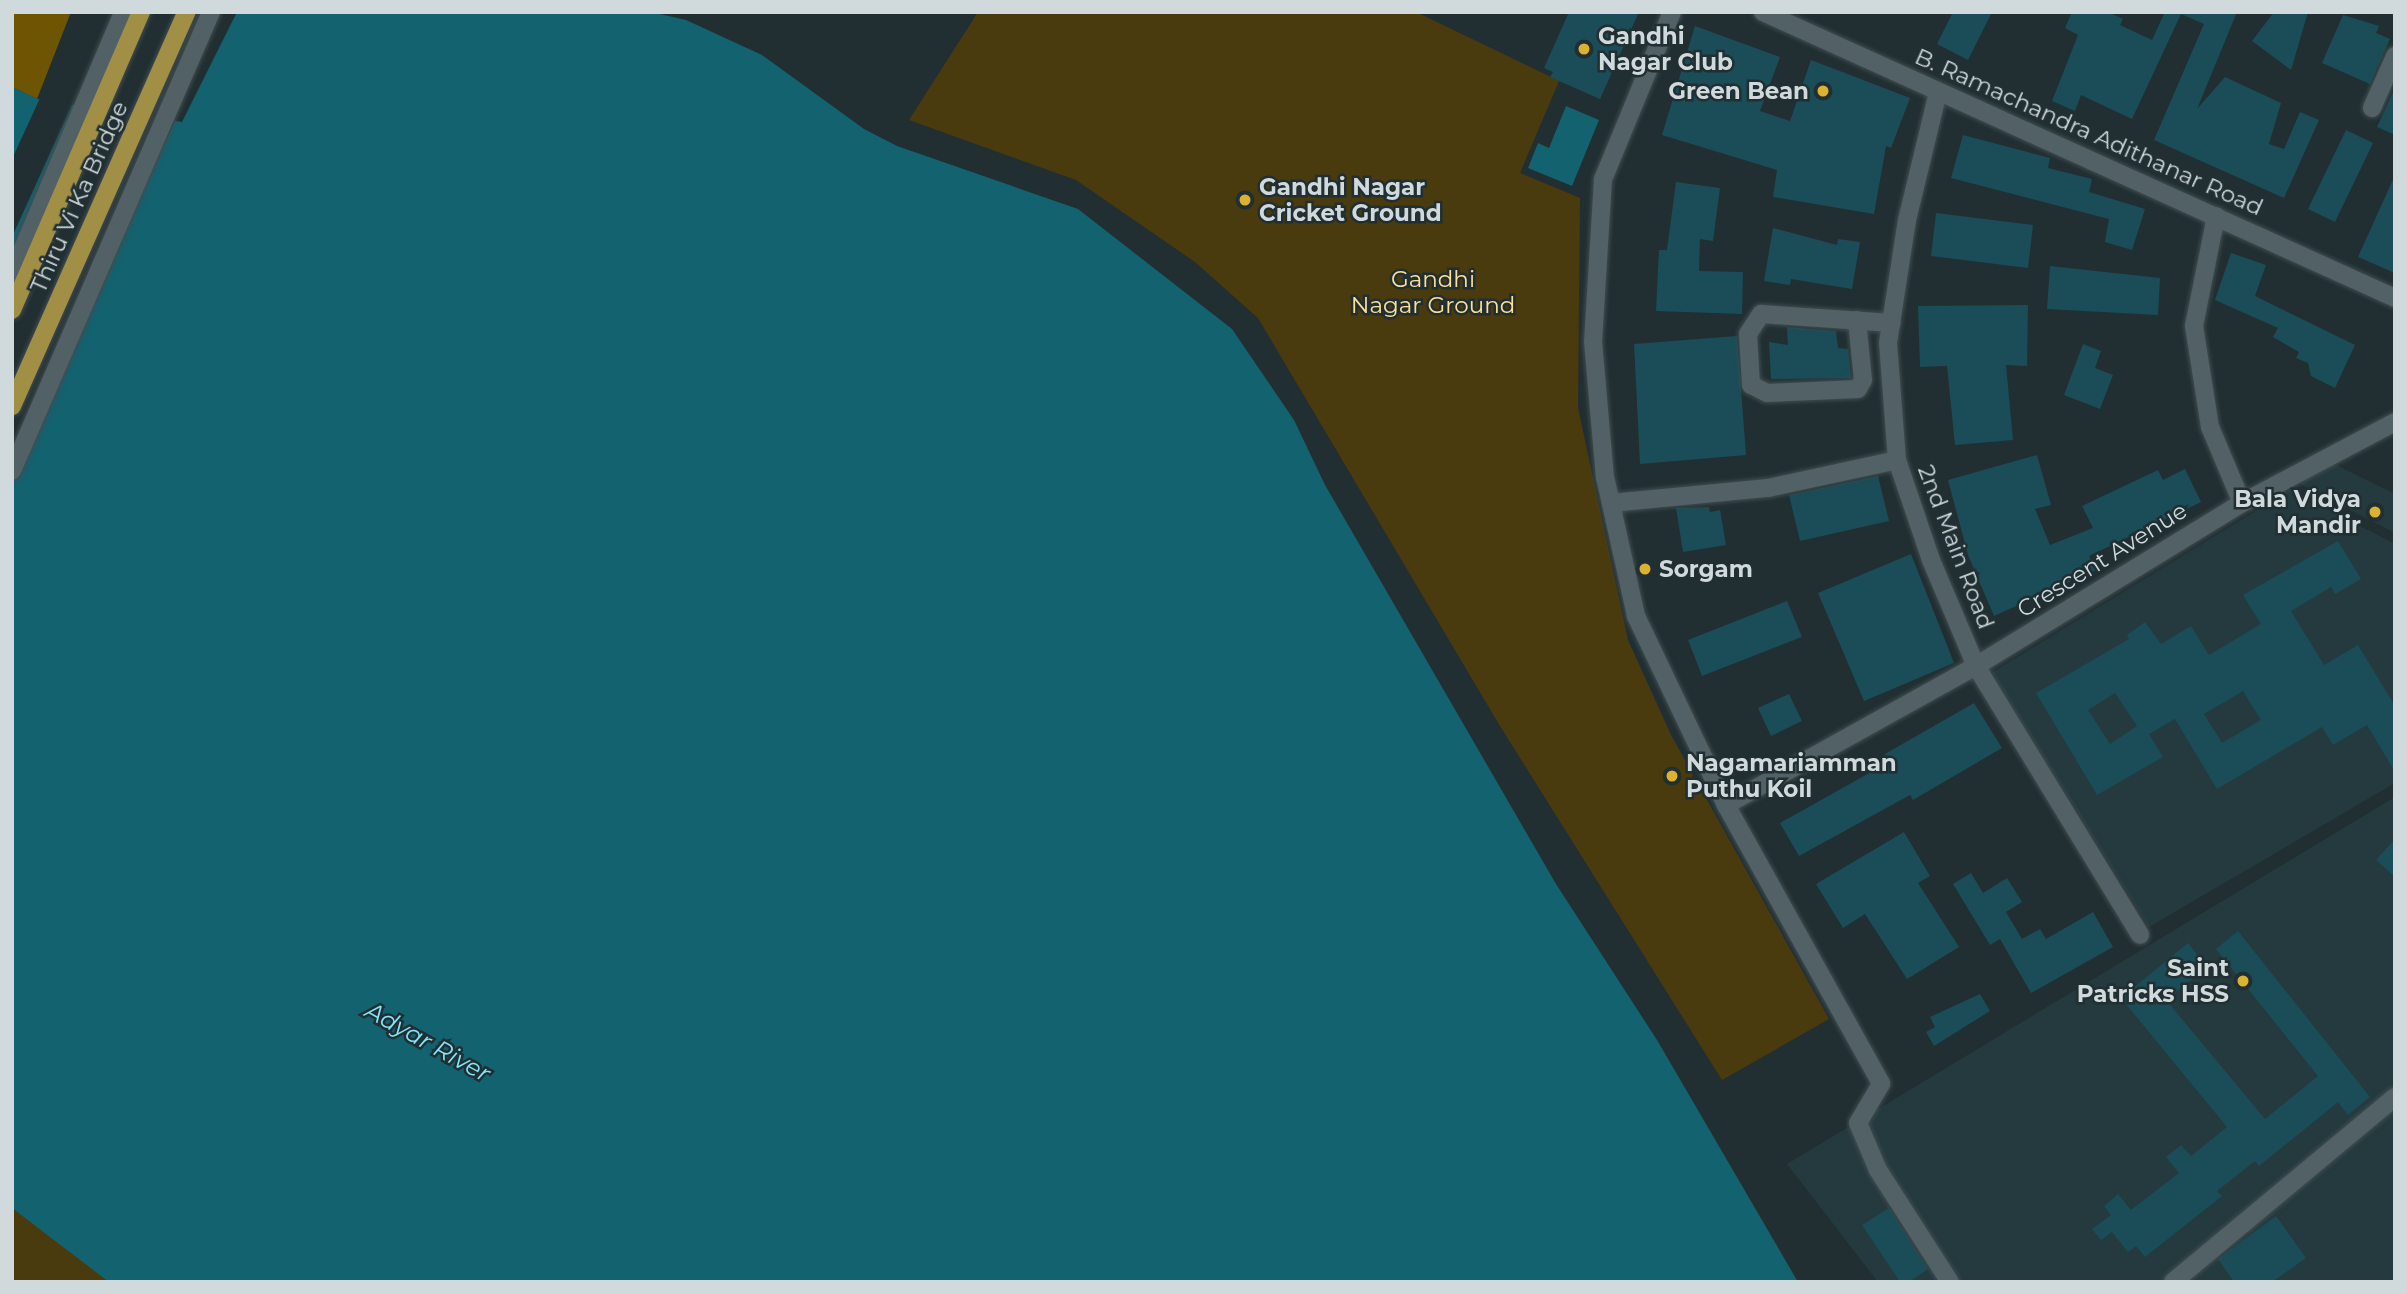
<!DOCTYPE html>
<style>
body{margin:0}
#map{position:relative;width:2407px;height:1294px;overflow:hidden;background:#212f32;font-family:Montserrat,sans-serif}
div>[style]{position:absolute}
.built>*{inset:0;background:#243a3f}
.green>*{inset:0;background:#4a3b0f}
.forest>*{inset:0;background:#6d5504}
.water>*{inset:0;background:#136270}
.pier>*{inset:0;background:#212f32}
.building>*{inset:0;background:#1a4d57}
.roads{filter:drop-shadow(0 0 2px #414d50) drop-shadow(0 0 2px #414d50)}
.minor>*{height:18px;margin:-9px;padding:0 9px;transform-origin:9px;border-radius:9px;background:#526165}
.major>*{height:18px;margin:-9px;padding:0 9px;transform-origin:9px;border-radius:9px;background:#a18f46}
.dots>*{width:19px;height:19px;translate:-50% -50%;box-sizing:border-box;border:4px solid #212f32;border-radius:50%}
span{translate:-50% -50%;white-space:nowrap;text-align:center;line-height:1.15;-webkit-text-stroke:5px #212f32;paint-order:stroke}
.poi-label{font-size:23px;color:#d0d9db;font-weight:700}
.left{translate:0 -50%;text-align:left}
.right{translate:-100% -50%;text-align:right}
.street-label{font-size:23px;color:#d0d9db}
.park-label{font-size:23px;color:#fde096}
.water-label{font-size:24px;color:#81e5fb;font-style:italic}
.frame{position:absolute;inset:0;border:14px solid #d0d9db;pointer-events:none}
</style>
<div id="map">
<div class="built">
<div style="clip-path:polygon(2326px 460px,2395px 494px,2395px 533px,2292px 480px)"></div>
<div style="clip-path:polygon(2290px 490px,2395px 544px,2395px 783px,2149px 927px,1991px 673px)"></div>
<div style="clip-path:polygon(2395px 797px,2395px 1282px,1878px 1282px,1787px 1164px)"></div>
</div>
<div class="green">
<div style="clip-path:polygon(978px 12px,1416px 12px,1559px 81px,1520px 173px,1580px 198px,1578px 408px,1628px 640px,1671px 735px,1829px 1019px,1722px 1080px,1500px 726px,1258px 318px,1195px 262px,1076px 180px,909px 120px)"></div>
<div style="clip-path:polygon(12px 1208px,76px 1254px,109px 1282px,12px 1282px)"></div>
</div>
<div class="forest">
<div style="clip-path:polygon(12px 12px,71px 12px,37px 99px,12px 87px)"></div>
</div>
<div class="water">
<div style="clip-path:polygon(237px 12px,651px 12px,686px 20px,762px 55px,864px 129px,897px 146px,1078px 209px,1232px 329px,1294px 420px,1325px 485px,1556px 884px,1657px 1040px,1798px 1282px,109px 1282px,12px 1208px,12px 87px,38px 99px,182px 122px)"></div>
<div style="clip-path:polygon(1566px 106px,1599px 120px,1572px 186px,1528px 168px,1538px 143px,1549px 148px)"></div>
</div>
<div class="pier">
<div style="clip-path:polygon(41px 96px,74px 101px,12px 237px,12px 159px)"></div>
<div style="clip-path:polygon(79px 102px,176px 118px,12px 480px,12px 254px)"></div>
</div>
<div class="building">
<div style="clip-path:polygon(1569px 12px,1639px 12px,1600px 99px,1550px 77px,1553px 72px,1544px 68px)"></div>
<div style="clip-path:polygon(1953px 12px,1992px 12px,1968px 60px,1937px 44px)"></div>
<div style="clip-path:polygon(2072px 12px,2108px 12px,2123px 19px,2120px 25px,2152px 40px,2165px 12px,2237px 12px,2197px 109px,2225px 77px,2281px 103px,2269px 144px,2284px 149px,2300px 112px,2319px 120px,2284px 198px,2154px 140px,2204px 24px,2181px 14px,2132px 119px,2081px 95px,2075px 111px,2052px 101px,2078px 35px,2065px 28px)"></div>
<div style="clip-path:polygon(2274px 12px,2308px 12px,2291px 70px,2252px 41px)"></div>
<div style="clip-path:polygon(2343px 15px,2379px 26px,2376px 33px,2390px 39px,2370px 84px,2322px 63px)"></div>
<div style="clip-path:polygon(1695px 26px,1780px 57px,1760px 111px,1790px 121px,1811px 60px,1910px 98px,1891px 148px,1886px 146px,1874px 214px,1773px 197px,1777px 170px,1662px 135px)"></div>
<div style="clip-path:polygon(2395px 88px,2395px 135px,2377px 127px)"></div>
<div style="clip-path:polygon(2346px 130px,2373px 143px,2335px 222px,2308px 209px)"></div>
<div style="clip-path:polygon(1963px 135px,2050px 158px,2048px 168px,2092px 179px,2089px 192px,2145px 209px,2132px 250px,2105px 242px,2109px 219px,1951px 178px)"></div>
<div style="clip-path:polygon(2395px 175px,2395px 273px,2358px 257px)"></div>
<div style="clip-path:polygon(1676px 182px,1720px 188px,1713px 241px,1700px 239px,1699px 271px,1743px 272px,1742px 314px,1656px 311px,1659px 250px,1667px 250px)"></div>
<div style="clip-path:polygon(1936px 213px,2033px 225px,2028px 268px,1931px 256px)"></div>
<div style="clip-path:polygon(1773px 228px,1837px 245px,1838px 239px,1860px 242px,1852px 289px,1791px 279px,1790px 285px,1764px 281px)"></div>
<div style="clip-path:polygon(2231px 253px,2266px 265px,2255px 296px,2355px 345px,2335px 388px,2311px 376px,2308px 363px,2296px 358px,2299px 352px,2273px 337px,2278px 328px,2215px 300px)"></div>
<div style="clip-path:polygon(2050px 266px,2160px 278px,2158px 315px,2047px 309px)"></div>
<div style="clip-path:polygon(2028px 305px,2027px 366px,2006px 365px,2013px 440px,1955px 445px,1947px 366px,1920px 367px,1918px 306px)"></div>
<div style="clip-path:polygon(1787px 327px,1836px 331px,1838px 348px,1848px 349px,1851px 378px,1771px 379px,1769px 342px,1788px 345px)"></div>
<div style="clip-path:polygon(1737px 336px,1746px 455px,1640px 464px,1634px 344px)"></div>
<div style="clip-path:polygon(2083px 344px,2101px 351px,2095px 368px,2113px 375px,2100px 409px,2064px 395px)"></div>
<div style="clip-path:polygon(2037px 455px,2051px 505px,2035px 509px,2050px 545px,2093px 528px,2082px 506px,2158px 470px,2163px 480px,2185px 469px,2201px 502px,2089px 556px,2096px 570px,1994px 616px,1968px 555px,1948px 480px)"></div>
<div style="clip-path:polygon(1878px 476px,1889px 521px,1800px 541px,1789px 495px)"></div>
<div style="clip-path:polygon(1709px 507px,1710px 512px,1720px 510px,1726px 545px,1683px 552px,1676px 508px)"></div>
<div style="clip-path:polygon(evenodd,2338px 541px,2361px 579px,2335px 594px,2331px 587px,2291px 611px,2324px 665px,2358px 645px,2395px 706px,2395px 772px,2367px 725px,2333px 745px,2322px 727px,2217px 789px,2175px 719px,2149px 734px,2163px 757px,2097px 795px,2036px 693px,2129px 639px,2127px 635px,2145px 622px,2161px 644px,2191px 626px,2209px 655px,2261px 624px,2243px 595px,2338px 541px,2243px 691px,2261px 720px,2222px 743px,2204px 714px,2243px 691px,2338px 541px,2115px 693px,2137px 726px,2110px 744px,2088px 710px,2115px 693px)"></div>
<div style="clip-path:polygon(1911px 554px,1954px 663px,1864px 701px,1818px 593px)"></div>
<div style="clip-path:polygon(1787px 601px,1802px 637px,1702px 676px,1688px 640px)"></div>
<div style="clip-path:polygon(1789px 694px,1802px 721px,1771px 736px,1758px 708px)"></div>
<div style="clip-path:polygon(1974px 703px,2002px 748px,1913px 800px,1910px 795px,1799px 856px,1780px 823px,1889px 762px,1885px 754px)"></div>
<div style="clip-path:polygon(1904px 832px,1930px 876px,1918px 883px,1959px 947px,1907px 979px,1865px 914px,1843px 928px,1816px 884px)"></div>
<div style="clip-path:polygon(2395px 839px,2395px 877px,2376px 860px)"></div>
<div style="clip-path:polygon(1971px 873px,1983px 893px,2007px 878px,2022px 902px,2006px 912px,2022px 939px,2040px 929px,2046px 939px,2093px 912px,2113px 947px,2031px 993px,2000px 939px,1990px 945px,1953px 884px)"></div>
<div style="clip-path:polygon(2238px 931px,2370px 1097px,2348px 1115px,2338px 1102px,2259px 1166px,2255px 1161px,2217px 1191px,2222px 1196px,2145px 1257px,2136px 1246px,2128px 1252px,2112px 1232px,2101px 1240px,2092px 1229px,2111px 1215px,2104px 1206px,2118px 1194px,2131px 1210px,2179px 1173px,2166px 1157px,2181px 1145px,2191px 1156px,2227px 1127px,2121px 998px,2188px 943px,2207px 967px,2166px 1000px,2265px 1119px,2318px 1076px,2216px 949px)"></div>
<div style="clip-path:polygon(1980px 994px,1990px 1011px,1934px 1046px,1926px 1032px,1935px 1027px,1930px 1017px)"></div>
<div style="clip-path:polygon(1889px 1208px,1928px 1269px,1909px 1282px,1900px 1282px,1862px 1225px)"></div>
<div style="clip-path:polygon(2276px 1216px,2306px 1258px,2272px 1282px,2234px 1282px,2218px 1259px)"></div>
</div>
<div class="roads">
<div class="minor">
<div style="left:1672px;top:12px;width:181px;rotate:112.4deg"></div>
<div style="left:1603px;top:179px;width:162px;rotate:93.5deg"></div>
<div style="left:1593px;top:341px;width:137px;rotate:85deg"></div>
<div style="left:1605px;top:477px;width:142px;rotate:77.4deg"></div>
<div style="left:1636px;top:616px;width:209px;rotate:64.5deg"></div>
<div style="left:1726px;top:805px;width:319px;rotate:60.9deg"></div>
<div style="left:1881px;top:1084px;width:45px;rotate:120.5deg"></div>
<div style="left:1858px;top:1123px;width:51px;rotate:66.9deg"></div>
<div style="left:1878px;top:1170px;width:133px;rotate:57.3deg"></div>
<div style="left:1763px;top:12px;width:694px;rotate:24.35deg"></div>
<div style="left:1938px;top:92px;width:132px;rotate:103.6deg"></div>
<div style="left:1907px;top:220px;width:124px;rotate:98.8deg"></div>
<div style="left:1888px;top:343px;width:117px;rotate:85.6deg"></div>
<div style="left:1897px;top:460px;width:106px;rotate:71.2deg"></div>
<div style="left:1931px;top:560px;width:115px;rotate:67deg"></div>
<div style="left:1976px;top:666px;width:315px;rotate:58.6deg"></div>
<div style="left:2372px;top:108px;width:57px;rotate:-66.1deg"></div>
<div style="left:2216px;top:216px;width:112px;rotate:101.3deg"></div>
<div style="left:2194px;top:326px;width:102px;rotate:81deg"></div>
<div style="left:2210px;top:427px;width:82px;rotate:67.2deg"></div>
<div style="left:12px;top:274px;width:285px;rotate:-67deg"></div>
<div style="left:1857px;top:320px;width:60px;rotate:84.3deg"></div>
<div style="left:1863px;top:380px;width:10px;rotate:119deg"></div>
<div style="left:1858px;top:389px;width:91px;rotate:177.5deg"></div>
<div style="left:1767px;top:393px;width:18px;rotate:-153deg"></div>
<div style="left:1751px;top:385px;width:51px;rotate:-93.4deg"></div>
<div style="left:1748px;top:334px;width:24px;rotate:-57deg"></div>
<div style="left:1761px;top:314px;width:131px;rotate:3.9deg"></div>
<div style="left:12px;top:471px;width:500px;rotate:-66.56deg"></div>
<div style="left:1611px;top:503px;width:158px;rotate:-5.5deg"></div>
<div style="left:1768px;top:488px;width:132px;rotate:-12.2deg"></div>
<div style="left:1726px;top:805px;width:286px;rotate:-29.1deg"></div>
<div style="left:1976px;top:666px;width:312px;rotate:-31.5deg"></div>
<div style="left:2242px;top:503px;width:173px;rotate:-27.9deg"></div>
<div style="left:2173px;top:1282px;width:289px;rotate:-39.8deg"></div>
</div>
<div class="major">
<div style="left:12px;top:310px;width:325px;rotate:-66.6deg"></div>
<div style="left:12px;top:406px;width:431px;rotate:-66.1deg"></div>
</div>
</div>
<div class="dots">
<div style="left:1584px;top:49px;background:#dcb233"></div>
<div style="left:1823px;top:91px;background:#dcb233"></div>
<div style="left:1245px;top:200px;background:#dcb233"></div>
<div style="left:2375px;top:512px;background:#dcb233"></div>
<div style="left:1645px;top:569px;background:#dcb233"></div>
<div style="left:1672px;top:776px;background:#dcb233"></div>
<div style="left:2243px;top:981px;background:#dcb233"></div>
</div>
<div class="poi-label">
<span class="left" style="left:1598px;top:49px">Gandhi<br>Nagar Club</span>
<span class="right" style="left:1809px;top:91px">Green Bean</span>
<span class="left" style="left:1259px;top:200px">Gandhi Nagar<br>Cricket Ground</span>
<span class="right" style="left:2361px;top:512px">Bala Vidya<br>Mandir</span>
<span class="left" style="left:1659px;top:569px">Sorgam</span>
<span class="left" style="left:1686px;top:776px">Nagamariamman<br>Puthu Koil</span>
<span class="right" style="left:2229px;top:981px">Saint<br>Patricks HSS</span>
</div>
<div class="street-label">
<span style="left:2089px;top:132px;rotate:24deg">B. Ramachandra Adithanar Road</span>
<span style="left:79px;top:197px;rotate:-66deg">Thiru Vi Ka Bridge</span>
<span style="left:1956px;top:547px;rotate:69deg">2nd Main Road</span>
<span style="left:2102px;top:560px;rotate:-32deg">Crescent Avenue</span>
</div>
<div class="park-label">
<span style="left:1433px;top:292px">Gandhi<br>Nagar Ground</span>
</div>
<div class="water-label">
<span style="left:428px;top:1042px;rotate:29deg">Adyar River</span>
</div>
<div class="frame"></div>
</div>
